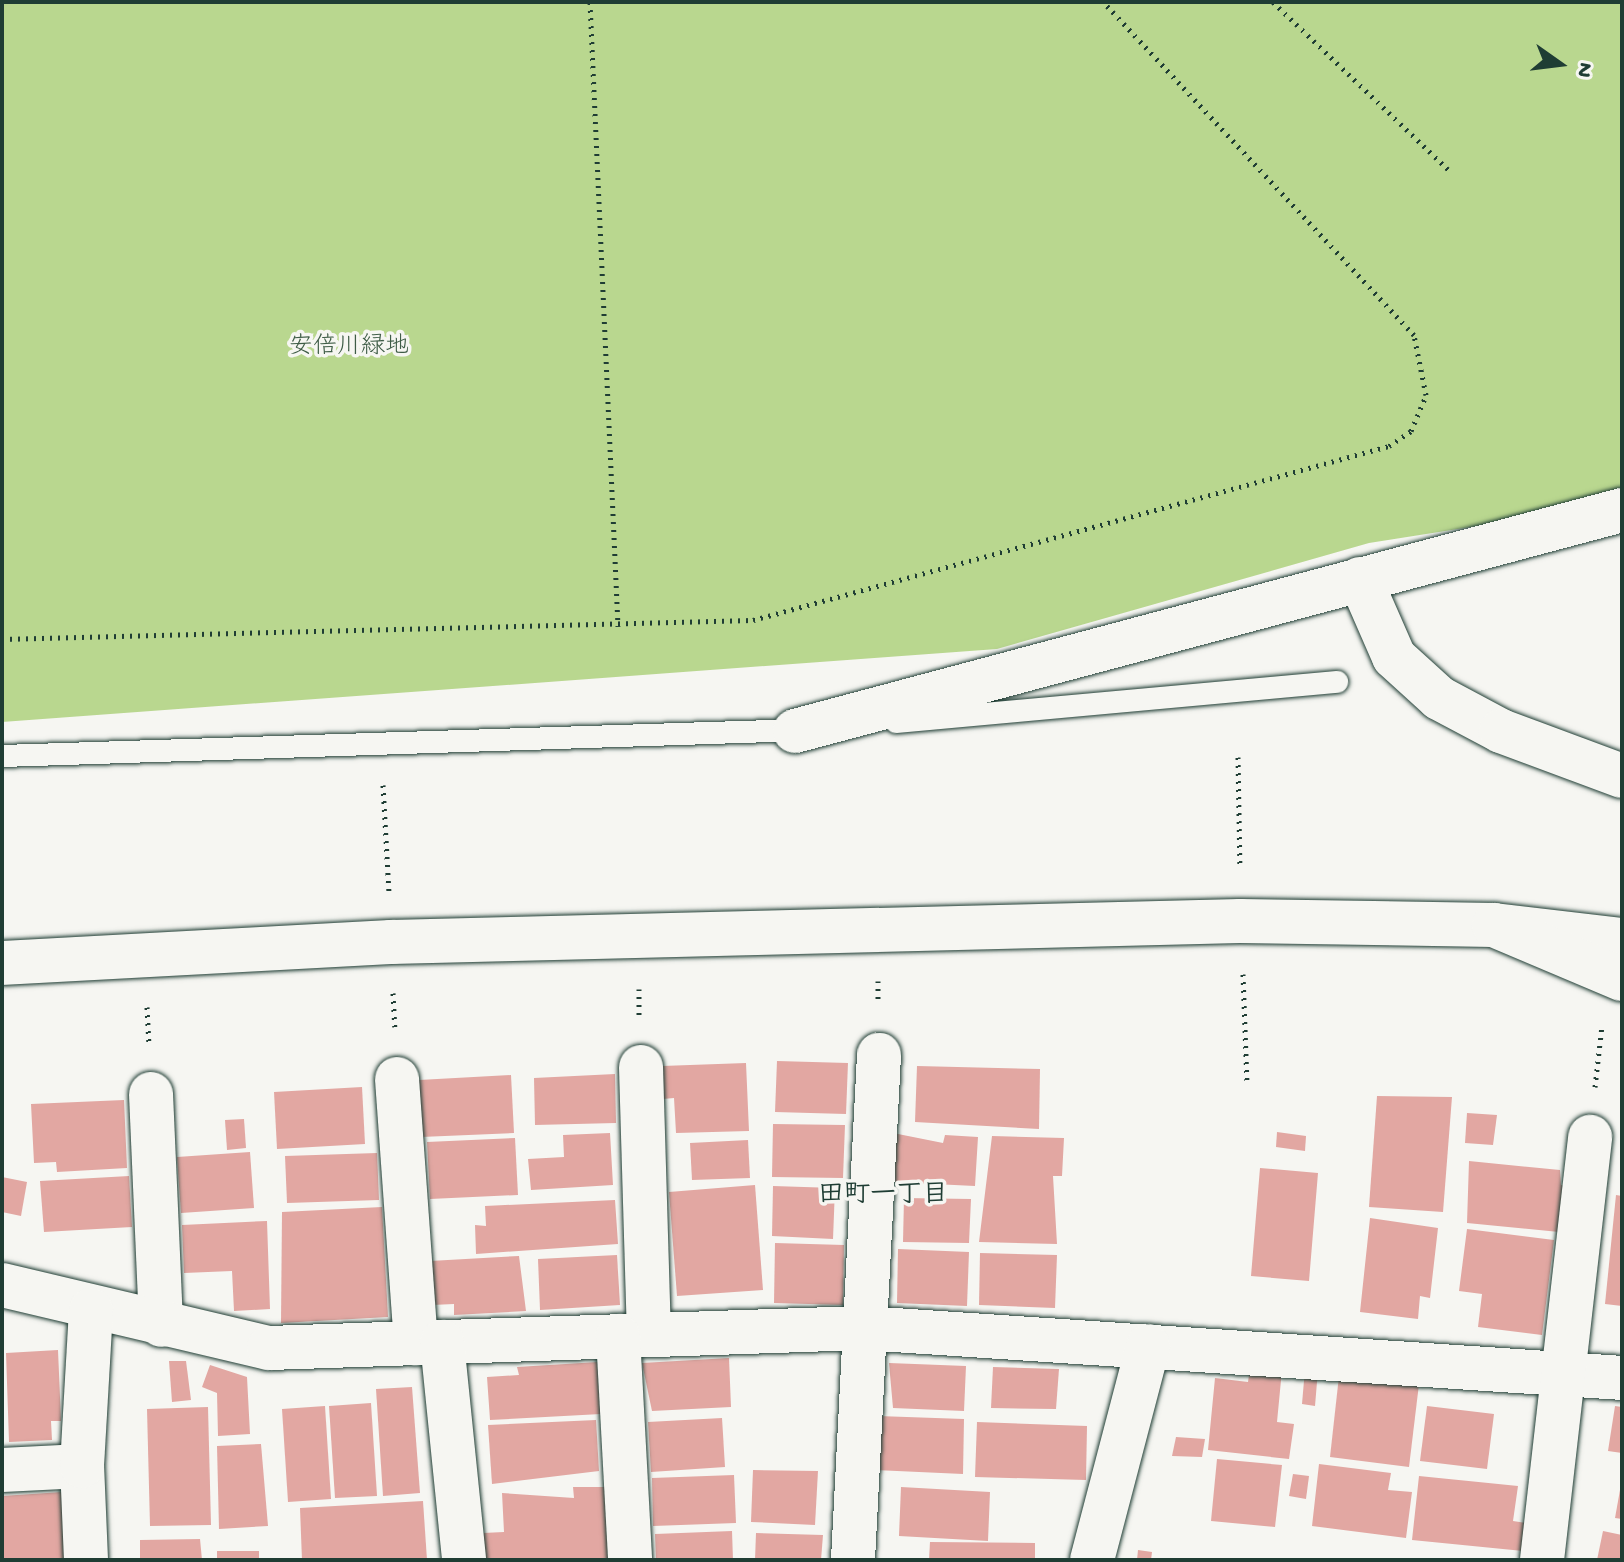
<!DOCTYPE html>
<meta charset="utf-8">
<style>
body{margin:0}
#map{position:relative;width:1624px;height:1562px;overflow:hidden;background:#f6f6f2;font-family:"Gochi Hand","Klee One",sans-serif}
div>[style]{position:absolute}
.green>*{inset:0;background:#b9d78f}
.building>*{inset:0;background:#e2a7a2}
.path>*{height:5px;margin-top:-2.5px;transform-origin:0;background:repeating-linear-gradient(90deg,#1f3d34 0 2px,transparent 0 8px)}
.roads{filter:drop-shadow(0 0 2px #1f3d34) drop-shadow(0 0 2px #1f3d34)}
.lane>*{height:22px;margin:-11px;padding:0 11px;transform-origin:11px;border-radius:11px;background:#f6f6f2}
.street>*{height:44px;margin:-22px;padding:0 22px;transform-origin:22px;border-radius:22px;background:#f6f6f2}
.secondary>*{height:44px;margin:-22px;padding:0 22px;transform-origin:22px;border-radius:22px;background:#f6f6f2}
span{translate:-50% -50%;white-space:nowrap;text-align:center;line-height:1.15;-webkit-text-stroke:7px #f6f6f2;paint-order:stroke}
.park-label{font-size:24px;color:#3e5c46}
.neighbourhood-label{font-size:26px;color:#1f3d34;font-weight:700}
.frame{position:absolute;inset:0;border:4px solid #1f3d34;pointer-events:none}
.north{position:absolute;left:1520px;top:24px;width:80px;height:80px;-webkit-text-stroke:6px #f6f6f2;paint-order:stroke;rotate:104deg;font-size:22px;font-weight:700;line-height:32px;text-align:center;color:#1f3d34}
.north::after{content:'';display:block;margin:auto;width:28px;height:36px;background:#1f3d34;clip-path:polygon(50% 0,100% 100%,50% 72%,0 100%)}
</style>
<div id="map">
<div class="green">
<div style="clip-path:polygon(2px 2px,1622px 2px,1622px 503px,1369px 543px,997px 649px,2px 722px)"></div>
</div>
<div class="building">
<div style="clip-path:polygon(777px 1061px,848px 1063px,846px 1114px,775px 1112px)"></div>
<div style="clip-path:polygon(746px 1063px,749px 1131px,676px 1133px,674px 1098px,663px 1099px,662px 1066px)"></div>
<div style="clip-path:polygon(917px 1066px,1040px 1069px,1039px 1129px,915px 1122px)"></div>
<div style="clip-path:polygon(615px 1074px,616px 1123px,535px 1125px,534px 1078px)"></div>
<div style="clip-path:polygon(511px 1075px,514px 1133px,421px 1137px,419px 1080px)"></div>
<div style="clip-path:polygon(362px 1087px,365px 1144px,277px 1149px,274px 1092px)"></div>
<div style="clip-path:polygon(1377px 1096px,1452px 1097px,1443px 1212px,1369px 1207px)"></div>
<div style="clip-path:polygon(124px 1100px,127px 1168px,57px 1172px,56px 1162px,34px 1163px,31px 1104px)"></div>
<div style="clip-path:polygon(1467px 1113px,1497px 1115px,1493px 1145px,1465px 1143px)"></div>
<div style="clip-path:polygon(244px 1119px,246px 1148px,227px 1150px,225px 1120px)"></div>
<div style="clip-path:polygon(773px 1124px,845px 1125px,843px 1178px,772px 1177px)"></div>
<div style="clip-path:polygon(1277px 1132px,1306px 1136px,1305px 1151px,1276px 1147px)"></div>
<div style="clip-path:polygon(610px 1133px,613px 1185px,531px 1190px,528px 1159px,564px 1157px,563px 1135px)"></div>
<div style="clip-path:polygon(893px 1133px,943px 1143px,945px 1135px,978px 1137px,975px 1186px,892px 1182px)"></div>
<div style="clip-path:polygon(992px 1136px,1064px 1138px,1062px 1176px,1053px 1176px,1057px 1244px,979px 1242px)"></div>
<div style="clip-path:polygon(515px 1138px,518px 1195px,430px 1199px,427px 1142px)"></div>
<div style="clip-path:polygon(748px 1140px,750px 1178px,692px 1180px,690px 1143px)"></div>
<div style="clip-path:polygon(250px 1152px,254px 1208px,181px 1213px,177px 1157px)"></div>
<div style="clip-path:polygon(377px 1153px,379px 1200px,287px 1203px,285px 1156px)"></div>
<div style="clip-path:polygon(1469px 1161px,1560px 1170px,1561px 1185px,1568px 1186px,1559px 1232px,1467px 1223px)"></div>
<div style="clip-path:polygon(1260px 1168px,1318px 1173px,1309px 1281px,1251px 1276px)"></div>
<div style="clip-path:polygon(129px 1176px,132px 1227px,44px 1232px,40px 1181px)"></div>
<div style="clip-path:polygon(2px 1177px,27px 1182px,21px 1216px,2px 1212px)"></div>
<div style="clip-path:polygon(755px 1185px,763px 1290px,677px 1296px,669px 1192px)"></div>
<div style="clip-path:polygon(773px 1186px,835px 1188px,833px 1239px,772px 1236px)"></div>
<div style="clip-path:polygon(1616px 1195px,1622px 1196px,1622px 1306px,1605px 1304px)"></div>
<div style="clip-path:polygon(904px 1198px,971px 1199px,969px 1243px,903px 1242px)"></div>
<div style="clip-path:polygon(615px 1200px,618px 1244px,476px 1254px,475px 1225px,486px 1226px,485px 1206px)"></div>
<div style="clip-path:polygon(382px 1207px,388px 1317px,281px 1323px,282px 1212px)"></div>
<div style="clip-path:polygon(1370px 1218px,1438px 1228px,1430px 1298px,1420px 1296px,1418px 1319px,1360px 1312px)"></div>
<div style="clip-path:polygon(267px 1221px,270px 1309px,234px 1311px,232px 1271px,184px 1273px,182px 1225px)"></div>
<div style="clip-path:polygon(1467px 1229px,1554px 1240px,1542px 1335px,1478px 1327px,1482px 1294px,1459px 1291px)"></div>
<div style="clip-path:polygon(775px 1243px,844px 1245px,843px 1305px,774px 1303px)"></div>
<div style="clip-path:polygon(898px 1249px,969px 1252px,967px 1306px,897px 1303px)"></div>
<div style="clip-path:polygon(980px 1253px,1057px 1255px,1055px 1308px,979px 1305px)"></div>
<div style="clip-path:polygon(617px 1255px,620px 1305px,540px 1310px,538px 1259px)"></div>
<div style="clip-path:polygon(519px 1256px,526px 1311px,454px 1315px,454px 1304px,432px 1305px,430px 1261px)"></div>
<div style="clip-path:polygon(58px 1350px,61px 1421px,51px 1421px,52px 1440px,9px 1442px,6px 1353px)"></div>
<div style="clip-path:polygon(729px 1358px,731px 1407px,652px 1411px,642px 1363px)"></div>
<div style="clip-path:polygon(169px 1361px,186px 1361px,191px 1400px,172px 1402px)"></div>
<div style="clip-path:polygon(598px 1362px,601px 1414px,490px 1420px,487px 1377px,519px 1375px,517px 1367px)"></div>
<div style="clip-path:polygon(889px 1363px,966px 1366px,964px 1411px,893px 1408px)"></div>
<div style="clip-path:polygon(210px 1365px,247px 1377px,250px 1434px,218px 1436px,217px 1393px,202px 1387px)"></div>
<div style="clip-path:polygon(993px 1367px,1059px 1369px,1056px 1409px,991px 1408px)"></div>
<div style="clip-path:polygon(1250px 1368px,1282px 1370px,1277px 1422px,1294px 1424px,1289px 1459px,1208px 1450px,1215px 1378px,1248px 1382px)"></div>
<div style="clip-path:polygon(1305px 1369px,1318px 1370px,1315px 1406px,1302px 1404px)"></div>
<div style="clip-path:polygon(1339px 1376px,1419px 1384px,1409px 1467px,1330px 1457px)"></div>
<div style="clip-path:polygon(412px 1387px,420px 1493px,383px 1496px,376px 1389px)"></div>
<div style="clip-path:polygon(371px 1403px,377px 1496px,335px 1498px,329px 1406px)"></div>
<div style="clip-path:polygon(325px 1406px,331px 1499px,288px 1502px,282px 1409px)"></div>
<div style="clip-path:polygon(1427px 1406px,1494px 1414px,1487px 1469px,1420px 1461px)"></div>
<div style="clip-path:polygon(1615px 1406px,1622px 1407px,1622px 1453px,1608px 1451px)"></div>
<div style="clip-path:polygon(208px 1407px,211px 1525px,150px 1526px,147px 1409px)"></div>
<div style="clip-path:polygon(878px 1416px,964px 1419px,963px 1474px,875px 1470px)"></div>
<div style="clip-path:polygon(722px 1418px,725px 1467px,651px 1472px,648px 1422px)"></div>
<div style="clip-path:polygon(596px 1420px,599px 1471px,492px 1484px,488px 1425px)"></div>
<div style="clip-path:polygon(977px 1422px,1087px 1426px,1086px 1480px,975px 1477px)"></div>
<div style="clip-path:polygon(1176px 1437px,1205px 1439px,1202px 1457px,1172px 1456px)"></div>
<div style="clip-path:polygon(261px 1444px,268px 1526px,219px 1529px,217px 1446px)"></div>
<div style="clip-path:polygon(1217px 1459px,1282px 1465px,1275px 1527px,1211px 1521px)"></div>
<div style="clip-path:polygon(1319px 1464px,1391px 1473px,1388px 1490px,1412px 1492px,1406px 1538px,1312px 1526px)"></div>
<div style="clip-path:polygon(753px 1470px,818px 1471px,815px 1525px,751px 1522px)"></div>
<div style="clip-path:polygon(1293px 1474px,1309px 1476px,1306px 1499px,1289px 1496px)"></div>
<div style="clip-path:polygon(734px 1475px,736px 1523px,653px 1526px,652px 1478px)"></div>
<div style="clip-path:polygon(1419px 1476px,1518px 1486px,1513px 1521px,1526px 1523px,1523px 1551px,1412px 1540px)"></div>
<div style="clip-path:polygon(573px 1487px,605px 1487px,609px 1560px,483px 1560px,483px 1533px,504px 1532px,502px 1493px,574px 1498px)"></div>
<div style="clip-path:polygon(901px 1487px,990px 1492px,988px 1541px,899px 1536px)"></div>
<div style="clip-path:polygon(1620px 1490px,1622px 1490px,1622px 1519px,1615px 1518px)"></div>
<div style="clip-path:polygon(62px 1492px,66px 1560px,2px 1560px,2px 1496px)"></div>
<div style="clip-path:polygon(423px 1501px,427px 1560px,302px 1560px,300px 1508px)"></div>
<div style="clip-path:polygon(732px 1531px,733px 1560px,656px 1560px,655px 1534px)"></div>
<div style="clip-path:polygon(1603px 1531px,1622px 1535px,1622px 1560px,1597px 1560px)"></div>
<div style="clip-path:polygon(756px 1533px,823px 1535px,821px 1560px,755px 1560px)"></div>
<div style="clip-path:polygon(200px 1539px,202px 1560px,140px 1560px,140px 1540px)"></div>
<div style="clip-path:polygon(930px 1542px,1035px 1543px,1035px 1560px,929px 1560px)"></div>
<div style="clip-path:polygon(1138px 1550px,1152px 1552px,1151px 1560px,1137px 1560px)"></div>
<div style="clip-path:polygon(217px 1551px,259px 1551px,259px 1560px,217px 1560px)"></div>
</div>
<div class="path">
<div style="left:590px;top:2px;width:625px;rotate:87.43deg"></div>
<div style="left:1273px;top:2px;width:246px;rotate:43.7deg"></div>
<div style="left:2px;top:639px;width:751px;rotate:-1.45deg"></div>
<div style="left:753px;top:620px;width:659px;rotate:-15.3deg"></div>
<div style="left:1389px;top:446px;width:27px;rotate:-34deg"></div>
<div style="left:1411px;top:431px;width:39px;rotate:-67deg"></div>
<div style="left:1426px;top:395px;width:61px;rotate:-101.3deg"></div>
<div style="left:1414px;top:335px;width:456px;rotate:-133deg"></div>
<div style="left:1238px;top:757px;width:111px;rotate:89deg"></div>
<div style="left:383px;top:785px;width:106px;rotate:86.8deg"></div>
<div style="left:1243px;top:974px;width:110px;rotate:87.9deg"></div>
<div style="left:878px;top:981px;width:22px;rotate:90deg"></div>
<div style="left:639px;top:989px;width:26px;rotate:90deg"></div>
<div style="left:393px;top:993px;width:34px;rotate:87deg"></div>
<div style="left:147px;top:1007px;width:38px;rotate:87deg"></div>
<div style="left:1595px;top:1087px;width:61px;rotate:-83.5deg"></div>
</div>
<div class="roads">
<div class="lane">
<div style="left:896px;top:722px;width:443px;rotate:-5.2deg"></div>
<div style="left:2px;top:756px;width:800px;rotate:-1.86deg"></div>
</div>
<div class="street">
<div style="left:1360px;top:579px;width:85px;rotate:66.4deg"></div>
<div style="left:1394px;top:657px;width:61px;rotate:42.3deg"></div>
<div style="left:1439px;top:698px;width:70px;rotate:28deg"></div>
<div style="left:1501px;top:731px;width:129px;rotate:20.4deg"></div>
<div style="left:795px;top:731px;width:856px;rotate:-14.96deg"></div>
<div style="left:2px;top:963px;width:390px;rotate:-3.1deg"></div>
<div style="left:391px;top:942px;width:849px;rotate:-1.42deg"></div>
<div style="left:1240px;top:921px;width:254px;rotate:0.9deg"></div>
<div style="left:1494px;top:925px;width:129px;rotate:6.7deg"></div>
<div style="left:641px;top:1067px;width:268px;rotate:88.3deg"></div>
<div style="left:397px;top:1079px;width:265px;rotate:85.9deg"></div>
<div style="left:151px;top:1094px;width:231px;rotate:87.5deg"></div>
<div style="left:2px;top:1285px;width:274px;rotate:13.3deg"></div>
<div style="left:269px;top:1348px;width:595px;rotate:-1.93deg"></div>
<div style="left:864px;top:1328px;width:760px;rotate:3.77deg"></div>
<div style="left:618px;top:1336px;width:224px;rotate:86.9deg"></div>
<div style="left:442px;top:1342px;width:219px;rotate:84.2deg"></div>
<div style="left:2px;top:1470px;width:80px;rotate:-2.9deg"></div>
<div style="left:86px;top:1560px;width:94px;rotate:-92.4deg"></div>
<div style="left:82px;top:1466px;width:156px;rotate:-86.7deg"></div>
<div style="left:853px;top:1560px;width:506px;rotate:-87.05deg"></div>
<div style="left:1092px;top:1560px;width:221px;rotate:-75.3deg"></div>
<div style="left:1542px;top:1560px;width:426px;rotate:-83.5deg"></div>
</div>
<div class="secondary">
<div style="left:1494px;top:925px;width:139px;rotate:22.9deg"></div>
</div>
</div>
<div class="park-label">
<span style="left:349px;top:348px">安倍川緑地</span>
</div>
<div class="neighbourhood-label">
<span style="left:883px;top:1197px">田町一丁目</span>
</div>
<div class="frame"></div>
<div class="north">N</div>
</div>
